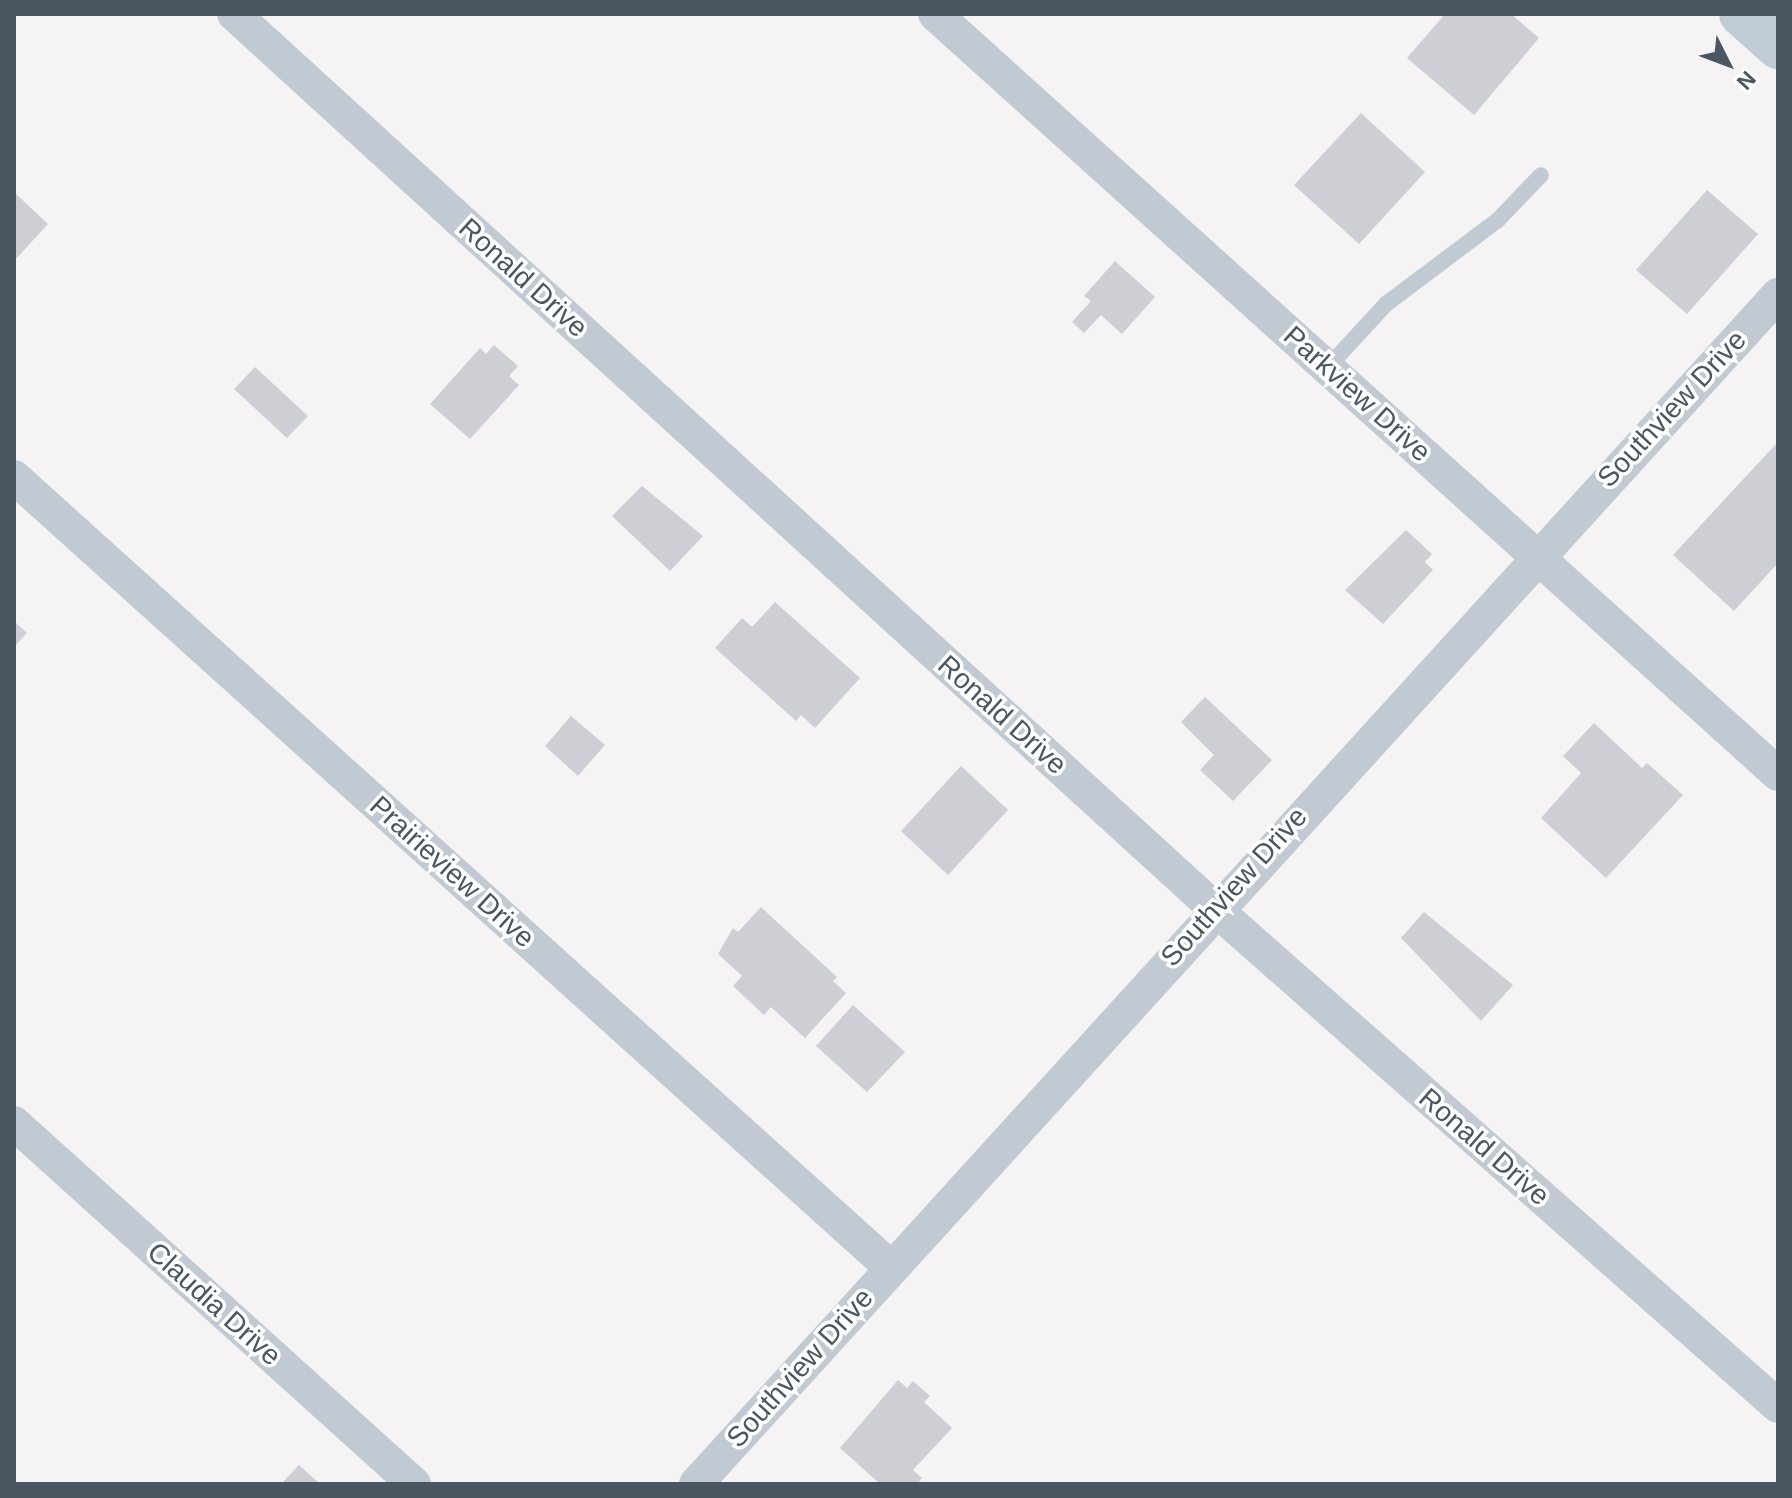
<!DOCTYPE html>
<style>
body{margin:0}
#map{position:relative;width:1792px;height:1498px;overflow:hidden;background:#f5f3f3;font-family:Helvetica,sans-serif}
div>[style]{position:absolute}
.building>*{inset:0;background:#cdcfd5}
.lane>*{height:16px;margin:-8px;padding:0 8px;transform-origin:8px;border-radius:8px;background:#c1cad2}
.street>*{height:34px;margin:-17px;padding:0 17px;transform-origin:17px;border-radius:17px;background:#c1cad2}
.secondary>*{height:44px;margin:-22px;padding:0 22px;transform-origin:22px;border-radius:22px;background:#c1cbd6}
span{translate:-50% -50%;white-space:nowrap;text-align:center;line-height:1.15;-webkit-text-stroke:7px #fff;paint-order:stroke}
.street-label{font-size:28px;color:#4a5661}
.frame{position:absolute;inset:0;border:16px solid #4a5661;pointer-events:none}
.north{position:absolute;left:1688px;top:24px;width:80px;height:80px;-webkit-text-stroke:6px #fff;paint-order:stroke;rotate:132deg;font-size:22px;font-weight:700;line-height:32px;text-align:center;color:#4a5661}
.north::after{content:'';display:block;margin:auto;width:28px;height:36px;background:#4a5661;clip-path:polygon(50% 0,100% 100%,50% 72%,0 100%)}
</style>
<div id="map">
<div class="building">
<div style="clip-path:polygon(1445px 14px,1511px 14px,1539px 38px,1474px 115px,1407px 58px)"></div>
<div style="clip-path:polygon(1361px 113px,1425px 172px,1359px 244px,1294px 185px)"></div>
<div style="clip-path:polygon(1707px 190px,1758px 234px,1687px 314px,1636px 270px)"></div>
<div style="clip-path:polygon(14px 192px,48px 224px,14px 261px)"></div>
<div style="clip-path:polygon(1115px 261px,1155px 297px,1122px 334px,1101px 315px,1084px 333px,1072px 322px,1091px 301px,1084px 296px)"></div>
<div style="clip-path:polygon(494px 345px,518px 366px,509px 376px,519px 385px,470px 439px,430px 404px,480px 348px,486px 354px)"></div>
<div style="clip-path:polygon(255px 367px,308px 416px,287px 438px,234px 389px)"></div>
<div style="clip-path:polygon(1776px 444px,1778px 563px,1734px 611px,1673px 555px)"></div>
<div style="clip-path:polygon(642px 486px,703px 536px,670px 571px,612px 516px)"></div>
<div style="clip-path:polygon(1406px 530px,1432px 554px,1425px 562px,1433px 570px,1383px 624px,1345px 590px)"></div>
<div style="clip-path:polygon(775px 602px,860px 678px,815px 728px,801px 715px,796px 721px,715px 648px,742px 618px,752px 627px)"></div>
<div style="clip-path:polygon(14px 621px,27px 633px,14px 647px)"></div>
<div style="clip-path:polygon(1205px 697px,1272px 760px,1233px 801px,1200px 770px,1214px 755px,1181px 722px)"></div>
<div style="clip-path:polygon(571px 716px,605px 745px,578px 776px,545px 746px)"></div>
<div style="clip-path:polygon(1594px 723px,1642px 768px,1647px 763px,1683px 795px,1606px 878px,1541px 818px,1581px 773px,1563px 756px)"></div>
<div style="clip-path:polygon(961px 766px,1008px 810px,948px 875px,901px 831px)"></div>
<div style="clip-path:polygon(761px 907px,837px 977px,833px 981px,846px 993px,805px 1038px,771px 1007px,764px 1015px,733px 986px,742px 976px,718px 954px,733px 928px,738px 932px)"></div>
<div style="clip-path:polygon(1424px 912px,1513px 985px,1481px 1021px,1401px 938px)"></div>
<div style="clip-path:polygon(853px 1005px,905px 1052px,867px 1092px,816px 1046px)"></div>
<div style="clip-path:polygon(898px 1380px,907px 1388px,913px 1381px,930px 1396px,924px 1402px,952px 1428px,913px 1470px,922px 1478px,917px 1484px,880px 1484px,840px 1448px)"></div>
<div style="clip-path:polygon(299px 1465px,320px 1484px,281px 1484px)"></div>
</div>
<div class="lane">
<div style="left:1327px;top:368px;width:87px;rotate:-47.3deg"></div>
<div style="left:1386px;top:304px;width:140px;rotate:-36.9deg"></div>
<div style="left:1498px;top:220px;width:62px;rotate:-46.3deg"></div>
</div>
<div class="street">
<div style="left:234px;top:14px;width:1327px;rotate:42.37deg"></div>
<div style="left:1214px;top:908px;width:752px;rotate:41.44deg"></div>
<div style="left:935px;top:14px;width:1135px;rotate:42.04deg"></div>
<div style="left:14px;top:477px;width:1180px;rotate:42.04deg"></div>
<div style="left:14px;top:1123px;width:539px;rotate:42.07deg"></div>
<div style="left:696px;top:1484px;width:1608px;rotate:-47.7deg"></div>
</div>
<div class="secondary">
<div style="left:1741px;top:14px;width:50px;rotate:41.7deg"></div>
</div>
<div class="street-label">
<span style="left:523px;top:278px;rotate:42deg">Ronald Drive</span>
<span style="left:1357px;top:394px;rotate:42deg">Parkview Drive</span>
<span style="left:1672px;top:409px;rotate:-47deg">Southview Drive</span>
<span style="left:1002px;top:715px;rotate:42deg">Ronald Drive</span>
<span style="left:452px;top:872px;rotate:42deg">Prairieview Drive</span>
<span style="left:1234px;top:887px;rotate:-48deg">Southview Drive</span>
<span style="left:1484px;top:1147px;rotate:41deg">Ronald Drive</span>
<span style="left:214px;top:1304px;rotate:42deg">Claudia Drive</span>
<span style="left:800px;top:1368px;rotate:-48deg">Southview Drive</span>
</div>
<div class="frame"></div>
<div class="north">N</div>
</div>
